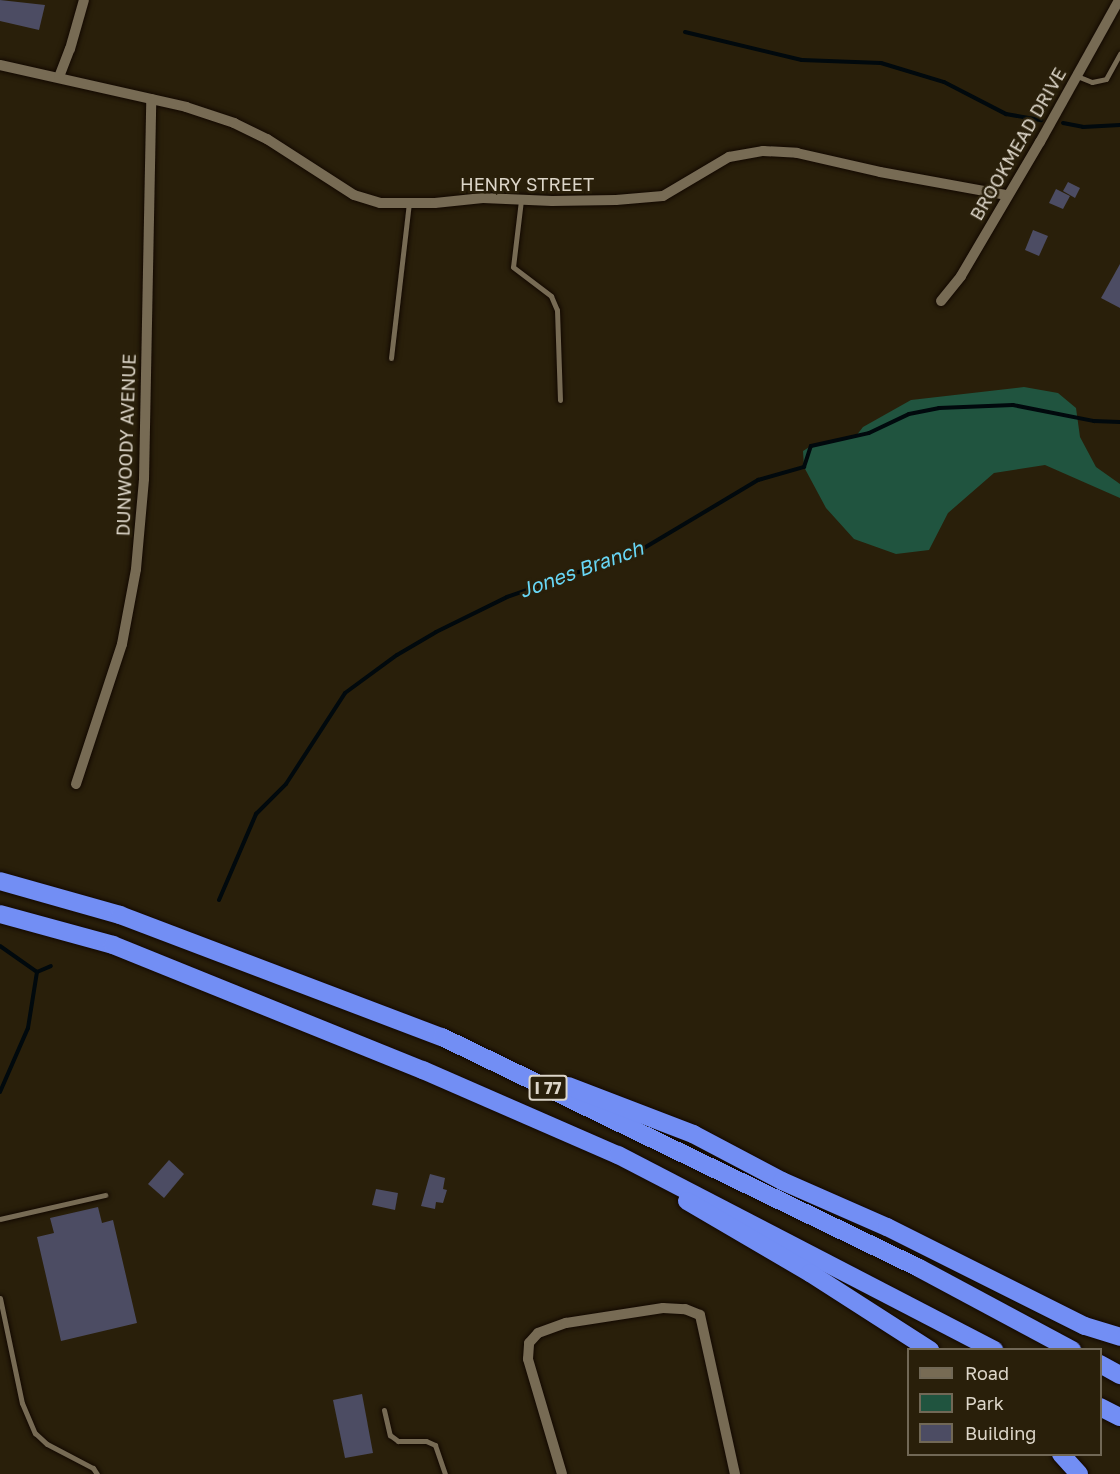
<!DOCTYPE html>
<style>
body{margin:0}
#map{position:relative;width:1120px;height:1474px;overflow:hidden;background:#291f0a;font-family:"Golos Text",sans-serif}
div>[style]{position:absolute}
.green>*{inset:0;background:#20543f}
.stream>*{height:4px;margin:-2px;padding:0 2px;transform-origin:2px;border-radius:2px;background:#01090d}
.building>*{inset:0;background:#4c4c63}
.roads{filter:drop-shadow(0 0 2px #120800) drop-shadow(0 0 2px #120800)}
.service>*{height:5px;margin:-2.5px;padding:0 2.5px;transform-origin:2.5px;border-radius:2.5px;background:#776b54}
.minor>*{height:10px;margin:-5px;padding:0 5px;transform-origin:5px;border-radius:5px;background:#776b54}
.motorway>*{height:18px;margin:-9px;padding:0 9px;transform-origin:9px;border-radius:9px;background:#728ef4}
span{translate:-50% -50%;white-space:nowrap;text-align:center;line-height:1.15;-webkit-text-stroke:5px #291f0a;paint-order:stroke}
.shield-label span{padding:2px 4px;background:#291f0a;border:2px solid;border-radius:4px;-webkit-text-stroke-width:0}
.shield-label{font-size:16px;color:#ddd6c9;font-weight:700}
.street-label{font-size:18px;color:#ddd6c9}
.water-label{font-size:20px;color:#68d7f6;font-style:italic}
.legend{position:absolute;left:907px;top:1348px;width:195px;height:108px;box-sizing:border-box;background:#291f0a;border:2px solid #716856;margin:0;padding:8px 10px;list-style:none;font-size:18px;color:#ddd6c9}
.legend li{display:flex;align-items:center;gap:12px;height:30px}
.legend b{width:30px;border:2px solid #716856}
</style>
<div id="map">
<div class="green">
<div style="clip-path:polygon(1024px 387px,1058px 393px,1076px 408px,1080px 437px,1096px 467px,1120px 484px,1120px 498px,1045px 465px,994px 473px,948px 513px,929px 550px,896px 554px,854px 539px,826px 508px,804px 467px,803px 451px,811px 446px,856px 436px,863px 427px,911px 400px)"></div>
</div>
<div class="stream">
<div style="left:685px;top:32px;width:120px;rotate:13.5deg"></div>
<div style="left:802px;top:60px;width:79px;rotate:2.2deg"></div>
<div style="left:881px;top:63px;width:66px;rotate:16.8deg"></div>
<div style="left:944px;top:82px;width:70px;rotate:27.3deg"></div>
<div style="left:1006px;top:114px;width:36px;rotate:10deg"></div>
<div style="left:1063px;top:123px;width:20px;rotate:11deg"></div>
<div style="left:1083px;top:127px;width:37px;rotate:-3deg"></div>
<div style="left:219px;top:900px;width:94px;rotate:-66.7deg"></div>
<div style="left:256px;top:814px;width:42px;rotate:-45deg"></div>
<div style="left:286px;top:784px;width:108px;rotate:-57deg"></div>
<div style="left:345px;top:693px;width:64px;rotate:-36.2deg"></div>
<div style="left:397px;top:655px;width:45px;rotate:-30.5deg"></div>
<div style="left:436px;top:632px;width:79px;rotate:-26.2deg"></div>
<div style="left:507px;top:597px;width:140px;rotate:-19.2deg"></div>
<div style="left:639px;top:551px;width:139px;rotate:-30.8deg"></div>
<div style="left:758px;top:480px;width:48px;rotate:-15.8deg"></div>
<div style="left:804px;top:467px;width:22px;rotate:-72deg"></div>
<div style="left:811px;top:446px;width:59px;rotate:-12.6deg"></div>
<div style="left:869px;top:433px;width:44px;rotate:-25.4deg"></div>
<div style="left:909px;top:414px;width:31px;rotate:-11deg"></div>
<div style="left:939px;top:408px;width:74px;rotate:-2.3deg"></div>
<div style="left:1013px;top:405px;width:83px;rotate:11.2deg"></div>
<div style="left:1094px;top:421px;width:26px;rotate:2deg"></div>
<div style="left:0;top:946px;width:45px;rotate:35.1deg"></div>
<div style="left:37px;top:972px;width:15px;rotate:-23deg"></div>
<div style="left:0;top:1092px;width:70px;rotate:-66.4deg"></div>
<div style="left:28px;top:1028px;width:57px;rotate:-80.9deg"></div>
</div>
<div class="building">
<div style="clip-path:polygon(0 0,45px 5px,39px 30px,0 21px)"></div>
<div style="clip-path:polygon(1068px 182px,1080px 188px,1075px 198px,1063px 191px)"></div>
<div style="clip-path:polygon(1056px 189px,1070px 196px,1063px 209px,1049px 203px)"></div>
<div style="clip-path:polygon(1033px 230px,1048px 236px,1039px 256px,1025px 250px)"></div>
<div style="clip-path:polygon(1120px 264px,1120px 308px,1101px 298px)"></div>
<div style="clip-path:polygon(169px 1160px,184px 1174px,164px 1198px,148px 1184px)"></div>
<div style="clip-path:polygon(430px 1174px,445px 1178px,443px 1189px,447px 1190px,443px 1203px,436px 1202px,435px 1209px,421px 1206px)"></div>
<div style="clip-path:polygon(376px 1189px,398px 1193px,395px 1210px,372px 1205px)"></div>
<div style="clip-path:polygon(98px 1207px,102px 1223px,113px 1220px,137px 1323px,61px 1341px,37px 1237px,54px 1233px,50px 1218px)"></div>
<div style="clip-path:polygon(362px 1394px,373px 1453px,345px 1458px,333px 1400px)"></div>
</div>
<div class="roads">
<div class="service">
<div style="left:1077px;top:76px;width:16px;rotate:22deg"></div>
<div style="left:1092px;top:82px;width:14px;rotate:-12deg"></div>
<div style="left:1106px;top:79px;width:29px;rotate:-61deg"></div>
<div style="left:521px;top:200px;width:67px;rotate:96.8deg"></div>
<div style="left:513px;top:267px;width:48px;rotate:37.3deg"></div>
<div style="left:551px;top:296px;width:15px;rotate:67deg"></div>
<div style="left:557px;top:310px;width:90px;rotate:88.1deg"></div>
<div style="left:391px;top:358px;width:156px;rotate:-83.4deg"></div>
<div style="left:0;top:1219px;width:108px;rotate:-12.9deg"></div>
<div style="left:0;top:1298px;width:107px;rotate:78.2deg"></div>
<div style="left:22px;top:1403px;width:33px;rotate:67deg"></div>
<div style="left:35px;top:1433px;width:16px;rotate:43deg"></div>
<div style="left:47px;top:1444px;width:52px;rotate:27.6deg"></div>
<div style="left:93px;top:1468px;width:7px;rotate:56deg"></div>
<div style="left:384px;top:1410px;width:26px;rotate:77deg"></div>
<div style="left:390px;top:1435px;width:10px;rotate:37deg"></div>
<div style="left:398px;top:1441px;width:28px"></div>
<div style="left:426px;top:1441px;width:10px;rotate:24deg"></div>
<div style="left:435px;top:1445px;width:31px;rotate:71deg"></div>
</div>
<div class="minor">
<div style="left:0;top:65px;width:191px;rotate:12.7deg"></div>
<div style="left:186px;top:107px;width:51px;rotate:18.4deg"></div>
<div style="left:234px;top:123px;width:37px;rotate:26deg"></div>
<div style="left:267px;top:139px;width:103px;rotate:32.8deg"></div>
<div style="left:354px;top:195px;width:27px;rotate:17deg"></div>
<div style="left:380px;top:203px;width:55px"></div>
<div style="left:435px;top:203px;width:48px;rotate:-5.9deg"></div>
<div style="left:483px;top:198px;width:69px;rotate:2.5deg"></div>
<div style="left:552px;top:201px;width:64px;rotate:-0.9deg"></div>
<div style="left:616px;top:200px;width:47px;rotate:-4.9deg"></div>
<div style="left:663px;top:196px;width:77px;rotate:-30.6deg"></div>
<div style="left:729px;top:157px;width:35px;rotate:-10deg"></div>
<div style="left:763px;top:151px;width:34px;rotate:3deg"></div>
<div style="left:797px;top:153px;width:85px;rotate:12.9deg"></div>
<div style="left:880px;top:172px;width:129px;rotate:10.3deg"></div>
<div style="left:59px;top:77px;width:30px;rotate:-69deg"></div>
<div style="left:70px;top:49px;width:51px;rotate:-74.1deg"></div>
<div style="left:941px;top:301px;width:32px;rotate:-51deg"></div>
<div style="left:961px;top:276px;width:156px;rotate:-59.5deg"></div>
<div style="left:1040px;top:142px;width:162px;rotate:-60.9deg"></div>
<div style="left:76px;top:784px;width:147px;rotate:-71.8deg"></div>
<div style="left:122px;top:644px;width:76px;rotate:-79.4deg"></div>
<div style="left:136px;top:569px;width:90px;rotate:-84.9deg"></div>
<div style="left:144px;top:479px;width:380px;rotate:-88.9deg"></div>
<div style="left:562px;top:1474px;width:120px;rotate:-106.5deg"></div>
<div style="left:528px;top:1359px;width:16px;rotate:-86deg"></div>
<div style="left:529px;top:1343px;width:13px;rotate:-48deg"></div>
<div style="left:538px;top:1333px;width:30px;rotate:-20deg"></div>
<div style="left:566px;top:1323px;width:98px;rotate:-8.8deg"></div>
<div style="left:663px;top:1308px;width:22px;rotate:3deg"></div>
<div style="left:685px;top:1309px;width:16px;rotate:22deg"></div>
<div style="left:700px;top:1315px;width:163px;rotate:77.6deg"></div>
</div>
<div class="motorway">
<div style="left:0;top:881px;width:125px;rotate:15.8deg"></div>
<div style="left:120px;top:915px;width:344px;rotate:20.8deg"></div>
<div style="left:442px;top:1037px;width:530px;rotate:25.84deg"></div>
<div style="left:919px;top:1268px;width:174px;rotate:28.2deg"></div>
<div style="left:0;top:914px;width:117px;rotate:15.3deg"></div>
<div style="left:113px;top:945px;width:334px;rotate:22deg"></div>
<div style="left:423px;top:1070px;width:213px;rotate:23.6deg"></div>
<div style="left:618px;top:1155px;width:424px;rotate:27.4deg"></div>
<div style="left:568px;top:1086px;width:134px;rotate:21deg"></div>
<div style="left:693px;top:1134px;width:101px;rotate:27.8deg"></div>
<div style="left:782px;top:1181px;width:115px;rotate:23.7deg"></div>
<div style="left:887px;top:1227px;width:221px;rotate:26.6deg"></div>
<div style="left:1085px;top:1326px;width:37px;rotate:17deg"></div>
<div style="left:687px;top:1201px;width:143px;rotate:30.3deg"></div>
<div style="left:810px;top:1273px;width:143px;rotate:32.7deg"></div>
<div style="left:1100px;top:1364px;width:23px;rotate:29deg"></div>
<div style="left:1100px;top:1407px;width:22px;rotate:27deg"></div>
<div style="left:1061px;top:1454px;width:27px;rotate:48deg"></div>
</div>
</div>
<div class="shield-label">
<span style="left:548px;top:1088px">I 77</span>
</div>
<div class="street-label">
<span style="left:1018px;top:144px;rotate:-60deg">BROOKMEAD DRIVE</span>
<span style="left:527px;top:184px">HENRY STREET</span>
<span style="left:126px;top:445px;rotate:-88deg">DUNWOODY AVENUE</span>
</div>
<div class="water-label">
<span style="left:581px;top:569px;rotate:-20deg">Jones Branch</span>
</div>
<ul class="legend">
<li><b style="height:8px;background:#776b54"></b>Road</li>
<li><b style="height:16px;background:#20543f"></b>Park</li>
<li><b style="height:16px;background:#4c4c63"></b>Building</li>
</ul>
</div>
